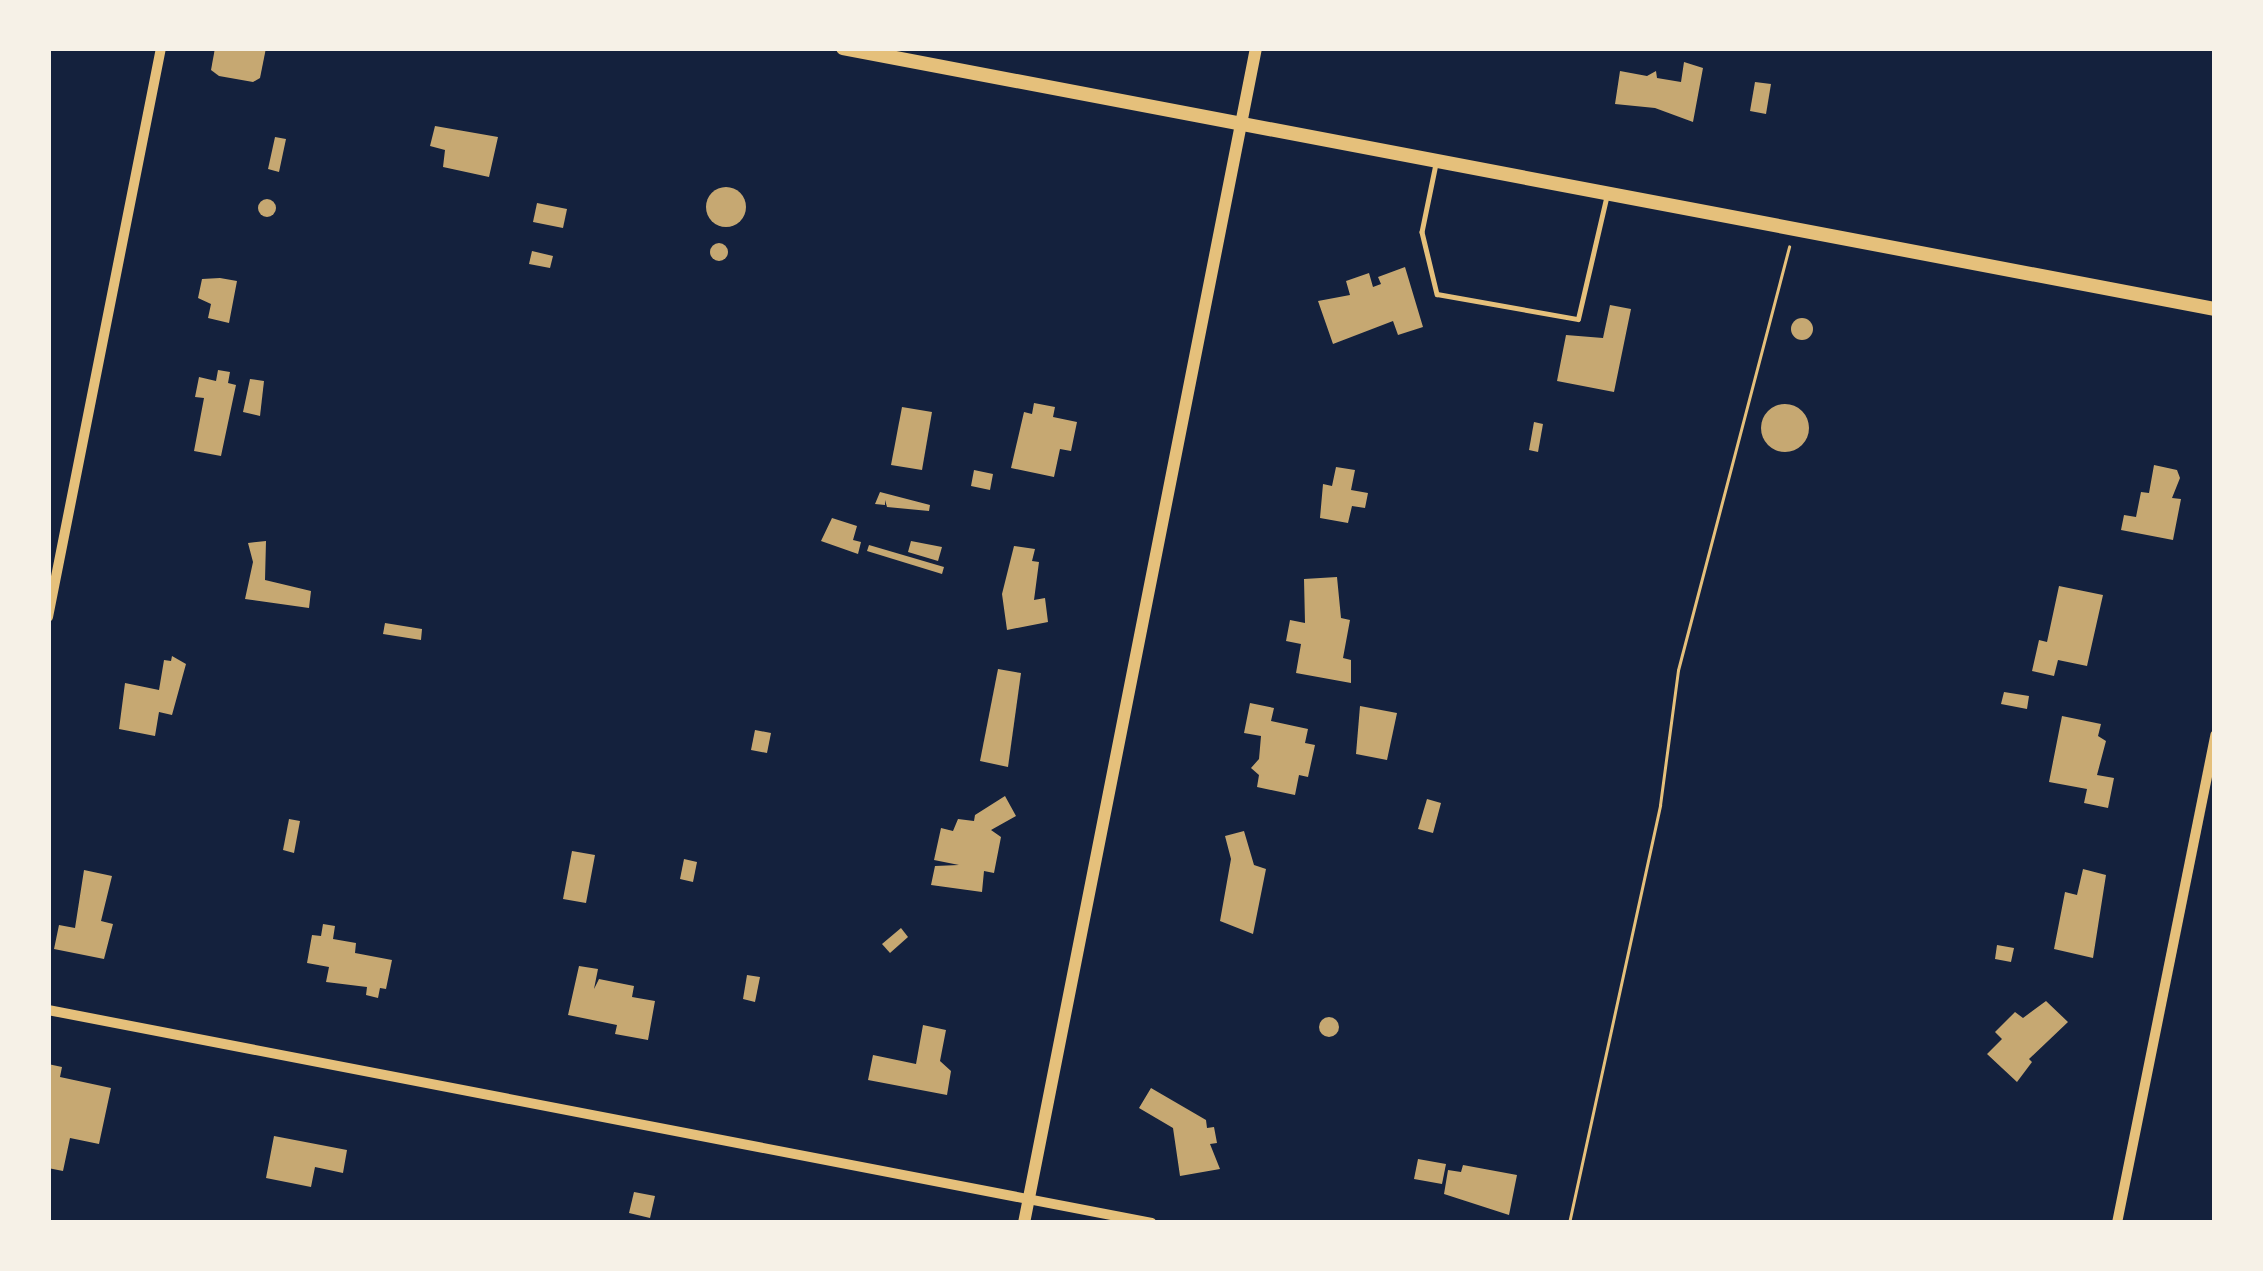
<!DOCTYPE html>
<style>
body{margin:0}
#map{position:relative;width:2263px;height:1271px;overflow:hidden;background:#14213d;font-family:Ubuntu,sans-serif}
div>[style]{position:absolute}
.building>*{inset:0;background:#c6a872}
.round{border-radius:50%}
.path>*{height:3px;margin:-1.5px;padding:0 1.5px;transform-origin:1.5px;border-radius:1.5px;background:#e5c07b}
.service>*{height:4.5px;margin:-2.25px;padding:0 2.25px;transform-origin:2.25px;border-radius:2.25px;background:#e5c07b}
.minor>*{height:10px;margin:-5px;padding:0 5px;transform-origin:5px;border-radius:5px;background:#e5c07b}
.tertiary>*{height:12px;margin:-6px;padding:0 6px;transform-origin:6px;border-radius:6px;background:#e5c07b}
.secondary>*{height:14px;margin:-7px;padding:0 7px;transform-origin:7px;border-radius:7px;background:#e5c07b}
span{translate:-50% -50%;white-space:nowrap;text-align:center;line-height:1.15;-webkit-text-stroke:9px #f6f1e7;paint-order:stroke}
.frame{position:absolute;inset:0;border:51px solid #f6f1e7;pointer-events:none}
</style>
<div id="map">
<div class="building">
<div style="clip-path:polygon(215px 48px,266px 48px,260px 78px,253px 82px,219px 76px,211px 70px)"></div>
<div style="clip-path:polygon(1684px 62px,1703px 68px,1693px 122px,1655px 108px,1615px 104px,1620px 71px,1647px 76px,1656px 71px,1657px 78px,1681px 82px)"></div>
<div style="clip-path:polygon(1755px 82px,1771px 84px,1766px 114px,1750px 111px)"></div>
<div style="clip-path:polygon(435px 126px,498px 137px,489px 177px,443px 167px,445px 150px,430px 146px)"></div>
<div style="clip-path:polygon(275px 137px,286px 139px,279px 172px,268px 169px)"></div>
<div class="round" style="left:706px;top:187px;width:40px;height:40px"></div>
<div class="round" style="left:258px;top:199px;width:18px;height:18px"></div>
<div style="clip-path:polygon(537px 203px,567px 209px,563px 228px,533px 222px)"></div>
<div class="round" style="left:710px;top:243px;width:18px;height:18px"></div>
<div style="clip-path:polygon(532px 251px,553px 256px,550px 268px,529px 264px)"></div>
<div style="clip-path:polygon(1405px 267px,1423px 327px,1398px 335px,1393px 321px,1333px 344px,1318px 301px,1350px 295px,1346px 281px,1369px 273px,1373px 287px,1381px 284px,1378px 277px)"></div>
<div style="clip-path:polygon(220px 278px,237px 281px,229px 323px,208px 318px,211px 304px,198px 298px,202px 279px)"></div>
<div style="clip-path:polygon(1610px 305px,1631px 309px,1614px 392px,1557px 381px,1566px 335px,1603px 338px)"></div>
<div class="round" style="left:1791px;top:318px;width:22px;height:22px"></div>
<div style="clip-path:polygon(218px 370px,230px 372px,228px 383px,236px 385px,221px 456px,194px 451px,204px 398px,195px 397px,199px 377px,216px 381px)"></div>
<div style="clip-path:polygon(250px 379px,264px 381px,260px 416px,243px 412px)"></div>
<div style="clip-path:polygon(1034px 403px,1055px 407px,1053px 417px,1077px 422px,1071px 451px,1060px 449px,1054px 477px,1011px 468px,1024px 412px,1032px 414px)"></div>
<div class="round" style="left:1761px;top:404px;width:48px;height:48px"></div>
<div style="clip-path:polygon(902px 407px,932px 412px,922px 470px,891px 465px)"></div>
<div style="clip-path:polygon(1534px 422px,1543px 424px,1538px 452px,1529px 450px)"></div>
<div style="clip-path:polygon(2154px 465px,2177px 470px,2180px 478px,2172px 498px,2181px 499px,2173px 540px,2121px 530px,2124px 515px,2136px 517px,2141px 492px,2149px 493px)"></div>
<div style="clip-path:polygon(1336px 467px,1355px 470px,1351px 490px,1368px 493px,1365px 508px,1352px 506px,1348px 523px,1320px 518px,1323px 484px,1332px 486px)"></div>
<div style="clip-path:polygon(974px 470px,993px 474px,990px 490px,971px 486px)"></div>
<div style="clip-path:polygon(880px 492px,930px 505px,929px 511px,887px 507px,885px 500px,885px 505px,875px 504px)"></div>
<div style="clip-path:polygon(832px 518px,857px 526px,853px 540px,861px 542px,858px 554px,821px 541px)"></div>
<div style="clip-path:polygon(266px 541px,265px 580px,311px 591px,309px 608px,245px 599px,253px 562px,248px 543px)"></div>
<div style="clip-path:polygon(911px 541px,942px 547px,938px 561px,908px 552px)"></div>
<div style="clip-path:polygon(869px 545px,944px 567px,942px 574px,867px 551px)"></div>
<div style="clip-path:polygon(1014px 546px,1035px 549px,1032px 561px,1039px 562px,1034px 600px,1045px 598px,1048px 622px,1007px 630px,1002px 594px)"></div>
<div style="clip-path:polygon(1337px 577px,1341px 618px,1350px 620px,1343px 658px,1351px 660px,1351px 683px,1296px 673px,1301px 644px,1286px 641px,1290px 620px,1305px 623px,1304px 579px)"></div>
<div style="clip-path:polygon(2059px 586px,2103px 595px,2087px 666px,2058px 660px,2054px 676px,2032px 671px,2039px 640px,2047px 642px)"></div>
<div style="clip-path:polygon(385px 623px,422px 629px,421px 640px,383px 634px)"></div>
<div style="clip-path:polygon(172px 656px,186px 664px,172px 715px,159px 712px,155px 736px,119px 729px,125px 683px,159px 690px,164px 660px,171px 661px)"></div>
<div style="clip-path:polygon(998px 669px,1021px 673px,1008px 767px,980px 761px)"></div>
<div style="clip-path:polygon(2004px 692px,2029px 696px,2027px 709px,2001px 704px)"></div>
<div style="clip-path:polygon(1250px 703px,1274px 708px,1271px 721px,1308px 729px,1305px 743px,1315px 745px,1308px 777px,1299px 775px,1295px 795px,1257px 787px,1259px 775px,1251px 768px,1259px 759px,1261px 736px,1244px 733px)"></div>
<div style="clip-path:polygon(1360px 706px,1397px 713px,1387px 760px,1356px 754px)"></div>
<div style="clip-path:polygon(2062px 716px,2101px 724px,2098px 736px,2106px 741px,2097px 775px,2114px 778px,2108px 808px,2084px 803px,2087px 789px,2049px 782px)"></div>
<div style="clip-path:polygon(755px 730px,771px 733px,767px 753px,751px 750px)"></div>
<div style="clip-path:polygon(1005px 796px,1016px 816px,991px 830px,1001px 837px,994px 873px,984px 871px,982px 892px,931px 885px,935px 866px,959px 865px,934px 860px,941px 828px,953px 831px,958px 819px,974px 821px,975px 815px)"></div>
<div style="clip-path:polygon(1427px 799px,1441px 803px,1433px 833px,1418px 829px)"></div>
<div style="clip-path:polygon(289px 819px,300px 821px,294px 853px,283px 850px)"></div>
<div style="clip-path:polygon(1244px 831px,1254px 865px,1266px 869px,1253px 934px,1220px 921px,1231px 859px,1225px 836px)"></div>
<div style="clip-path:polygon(572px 851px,595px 855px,586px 903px,563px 899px)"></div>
<div style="clip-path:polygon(684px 859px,697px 862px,693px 882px,680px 879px)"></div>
<div style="clip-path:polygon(2083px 869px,2106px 875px,2093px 958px,2054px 949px,2065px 892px,2077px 895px)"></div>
<div style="clip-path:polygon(84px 870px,112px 876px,101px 921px,113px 924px,104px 959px,54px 949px,59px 925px,75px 928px)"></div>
<div style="clip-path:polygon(323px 924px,335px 926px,333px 939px,356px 943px,355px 953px,392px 960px,386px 989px,380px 988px,378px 998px,366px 995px,367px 987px,326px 982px,329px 967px,307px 963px,312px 935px,321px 936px)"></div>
<div style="clip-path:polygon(901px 928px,908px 937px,890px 953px,882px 944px)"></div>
<div style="clip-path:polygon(1997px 945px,2014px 948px,2011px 962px,1995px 959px)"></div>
<div style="clip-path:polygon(579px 966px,598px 969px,594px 989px,599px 979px,634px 986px,632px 997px,655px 1001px,648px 1040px,615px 1034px,617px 1025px,568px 1015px)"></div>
<div style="clip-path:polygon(747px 975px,760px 977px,755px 1002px,743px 999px)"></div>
<div style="clip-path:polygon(2046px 1001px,2068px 1022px,2029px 1059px,2032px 1062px,2017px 1082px,1987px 1054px,2002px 1039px,1995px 1032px,2015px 1012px,2023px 1018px)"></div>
<div class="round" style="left:1319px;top:1017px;width:20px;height:20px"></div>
<div style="clip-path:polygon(923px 1025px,946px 1030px,940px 1061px,951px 1071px,947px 1095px,868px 1080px,873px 1055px,916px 1064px)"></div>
<div style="clip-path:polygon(48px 1064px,62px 1067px,60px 1077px,111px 1088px,99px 1144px,70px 1138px,63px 1171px,48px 1168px)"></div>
<div style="clip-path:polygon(1151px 1088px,1206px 1120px,1207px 1128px,1214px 1127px,1217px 1143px,1210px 1144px,1220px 1169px,1180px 1176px,1173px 1128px,1139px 1108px)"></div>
<div style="clip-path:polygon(274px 1136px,347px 1150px,343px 1173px,315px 1167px,311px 1187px,266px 1178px)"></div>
<div style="clip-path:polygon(1418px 1159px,1446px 1164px,1442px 1184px,1414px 1179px)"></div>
<div style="clip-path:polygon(1463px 1165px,1517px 1175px,1509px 1215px,1444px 1194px,1448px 1170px,1461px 1172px)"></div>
<div style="clip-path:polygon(634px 1192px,655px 1196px,650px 1218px,629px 1213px)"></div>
</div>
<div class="path">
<div style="left:1569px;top:1223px;width:428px;rotate:-77.7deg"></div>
<div style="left:1660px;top:805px;width:136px;rotate:-82.4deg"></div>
<div style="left:1678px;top:670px;width:438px;rotate:-75.3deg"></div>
</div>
<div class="service">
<div style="left:1436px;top:164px;width:69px;rotate:101.6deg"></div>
<div style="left:1422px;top:232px;width:64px;rotate:76.4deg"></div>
<div style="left:1437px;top:294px;width:143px;rotate:10.1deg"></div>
<div style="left:1578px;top:319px;width:123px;rotate:-76.9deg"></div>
</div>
<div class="minor">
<div style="left:48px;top:617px;width:580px;rotate:-78.77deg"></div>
<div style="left:48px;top:1010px;width:1124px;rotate:10.92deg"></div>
<div style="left:2117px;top:1223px;width:498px;rotate:-78.6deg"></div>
</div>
<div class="tertiary">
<div style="left:1024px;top:1223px;width:1198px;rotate:-78.83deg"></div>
</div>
<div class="secondary">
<div style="left:843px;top:48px;width:1397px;rotate:10.77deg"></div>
</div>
<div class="frame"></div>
</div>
